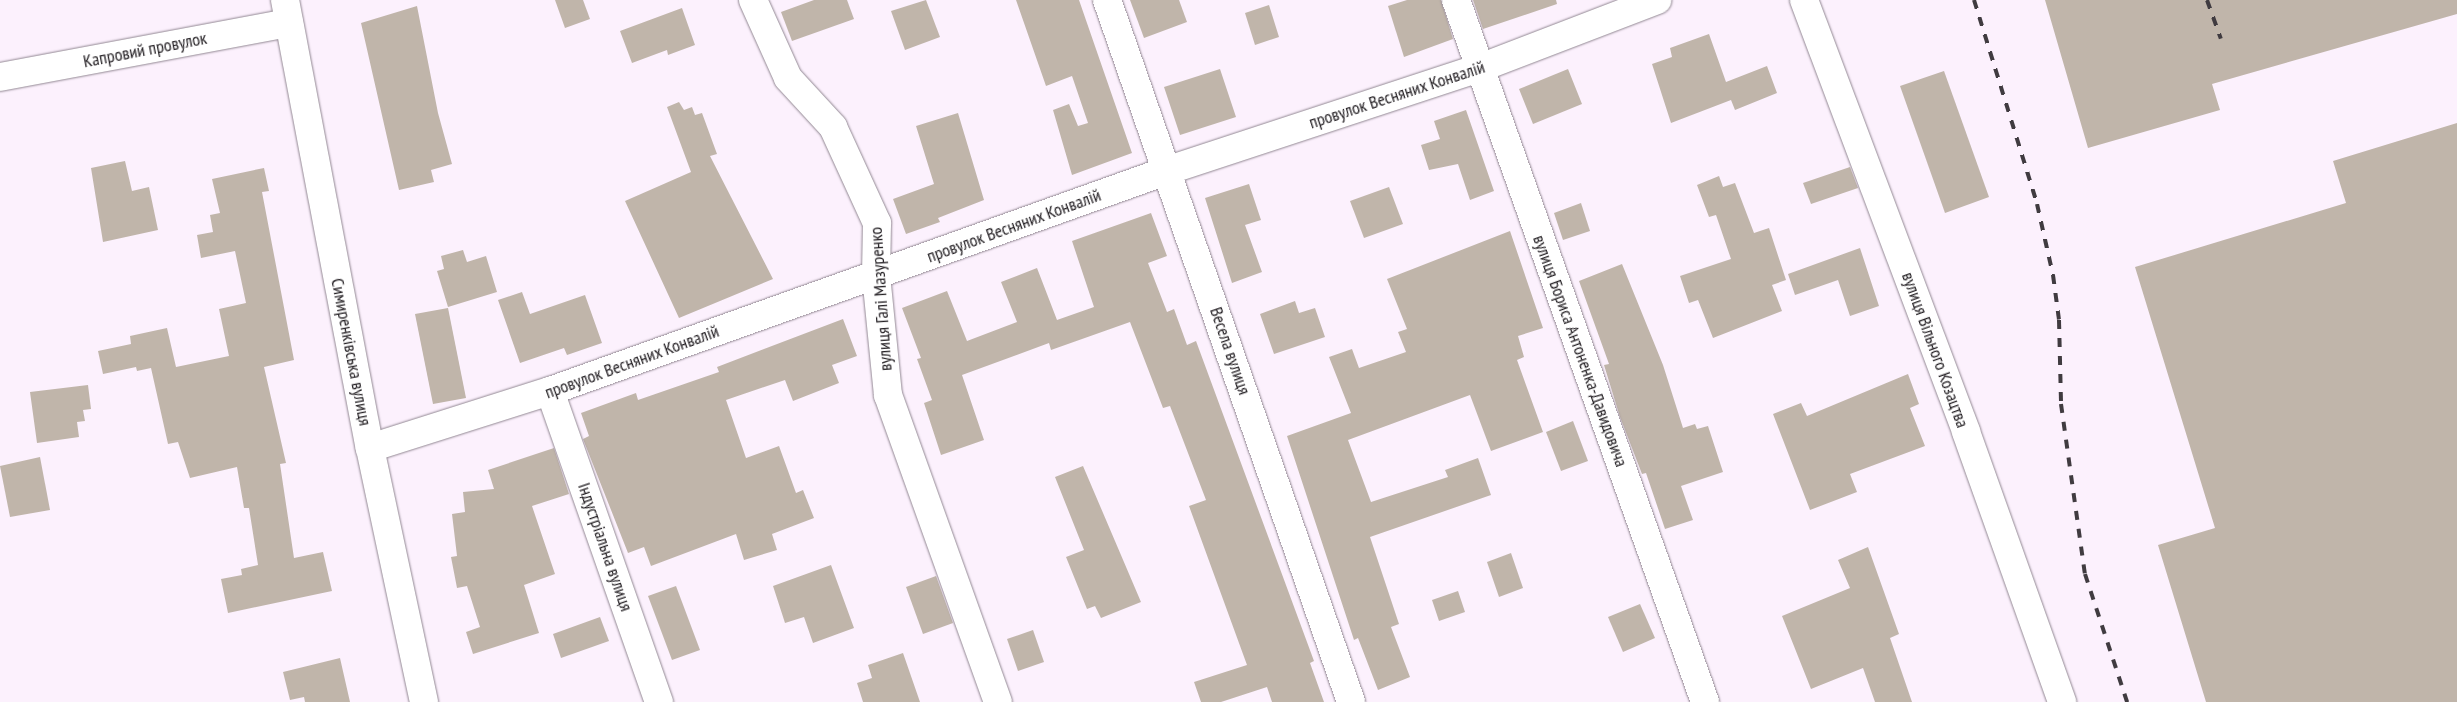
<!DOCTYPE html>
<meta charset="utf-8">
<style>
body{margin:0}
#map{position:relative;width:2457px;height:702px;overflow:hidden;background:#fcf1fd;font-family:"PT Sans Narrow",sans-serif}
div>[style]{position:absolute}
.building>*{inset:0;background:#c0b5aa}
.roads{filter:drop-shadow(0 0 1px #928893) drop-shadow(0 0 1px #928893)}
.minor>*{height:28px;margin:-14px;padding:0 14px;transform-origin:14px;border-radius:14px;background:#fff}
.major>*{height:28px;margin:-14px;padding:0 14px;transform-origin:14px;border-radius:14px;background:#fff}
.rail>*{height:4px;margin-top:-2px;transform-origin:0;background:repeating-linear-gradient(90deg,#403b40 0 9px,transparent 0 18px)}
span{translate:-50% -50%;white-space:nowrap;text-align:center;line-height:1.15;-webkit-text-stroke:4.5px #fff;paint-order:stroke}
.street-label{font-size:18px;color:#252125}
</style>
<div id="map">
<div class="building">
<div style="clip-path:polygon(555px 0,583px 0,590px 19px,565px 28px)"></div>
<div style="clip-path:polygon(814px 0,847px 0,854px 19px,792px 41px,781px 12px)"></div>
<div style="clip-path:polygon(926px 0,940px 37px,905px 50px,891px 11px)"></div>
<div style="clip-path:polygon(1016px 0,1079px 0,1132px 153px,1072px 175px,1053px 110px,1069px 104px,1078px 126px,1088px 123px,1072px 76px,1046px 86px)"></div>
<div style="clip-path:polygon(1130px 0,1179px 0,1187px 22px,1144px 38px)"></div>
<div style="clip-path:polygon(1407px 0,1441px 0,1453px 39px,1404px 57px,1388px 6px)"></div>
<div style="clip-path:polygon(1473px 0,1556px 0,1557px 4px,1483px 29px)"></div>
<div style="clip-path:polygon(2045px 0,2457px 0,2457px 14px,2212px 84px,2220px 110px,2088px 148px)"></div>
<div style="clip-path:polygon(1269px 5px,1279px 37px,1255px 45px,1245px 13px)"></div>
<div style="clip-path:polygon(417px 6px,438px 113px,452px 164px,431px 170px,434px 182px,399px 190px,361px 23px)"></div>
<div style="clip-path:polygon(682px 8px,695px 45px,668px 55px,667px 50px,632px 63px,620px 31px)"></div>
<div style="clip-path:polygon(1709px 34px,1726px 82px,1767px 66px,1777px 93px,1735px 110px,1731px 100px,1671px 123px,1652px 64px,1672px 57px,1670px 48px)"></div>
<div style="clip-path:polygon(1220px 69px,1236px 117px,1180px 135px,1164px 87px)"></div>
<div style="clip-path:polygon(1568px 69px,1582px 104px,1533px 124px,1519px 89px)"></div>
<div style="clip-path:polygon(1944px 71px,1989px 197px,1945px 213px,1900px 86px)"></div>
<div style="clip-path:polygon(679px 102px,684px 110px,692px 107px,695px 115px,702px 113px,717px 154px,710px 156px,773px 279px,679px 318px,625px 201px,691px 172px,667px 107px)"></div>
<div style="clip-path:polygon(1466px 110px,1494px 191px,1470px 200px,1458px 164px,1429px 170px,1421px 145px,1440px 139px,1434px 121px)"></div>
<div style="clip-path:polygon(958px 113px,984px 200px,938px 218px,940px 222px,906px 234px,893px 199px,934px 184px,916px 126px)"></div>
<div style="clip-path:polygon(2457px 123px,2457px 702px,2206px 702px,2158px 545px,2215px 528px,2135px 267px,2346px 203px,2333px 161px)"></div>
<div style="clip-path:polygon(125px 161px,132px 191px,149px 187px,158px 230px,103px 242px,91px 168px)"></div>
<div style="clip-path:polygon(1850px 167px,1858px 188px,1811px 204px,1803px 183px)"></div>
<div style="clip-path:polygon(264px 168px,269px 191px,262px 192px,294px 360px,264px 367px,286px 463px,280px 464px,294px 558px,323px 552px,332px 591px,228px 613px,221px 579px,242px 575px,241px 569px,258px 565px,249px 508px,244px 508px,237px 467px,190px 478px,178px 442px,168px 444px,151px 368px,137px 371px,136px 367px,103px 374px,98px 351px,131px 344px,130px 336px,167px 328px,176px 367px,229px 356px,219px 309px,246px 303px,235px 251px,201px 258px,197px 235px,213px 232px,210px 215px,220px 213px,212px 179px)"></div>
<div style="clip-path:polygon(1719px 176px,1723px 187px,1735px 183px,1754px 233px,1769px 228px,1786px 280px,1772px 285px,1782px 311px,1713px 338px,1698px 300px,1689px 303px,1680px 276px,1731px 259px,1716px 215px,1709px 217px,1697px 185px)"></div>
<div style="clip-path:polygon(1249px 184px,1261px 220px,1245px 225px,1262px 272px,1232px 283px,1205px 198px)"></div>
<div style="clip-path:polygon(1389px 187px,1403px 224px,1364px 238px,1350px 201px)"></div>
<div style="clip-path:polygon(1581px 203px,1590px 231px,1563px 240px,1554px 213px)"></div>
<div style="clip-path:polygon(1151px 213px,1167px 256px,1148px 263px,1167px 312px,1174px 309px,1187px 345px,1196px 341px,1314px 661px,1310px 663px,1324px 702px,1272px 702px,1267px 687px,1221px 702px,1201px 702px,1194px 682px,1247px 665px,1189px 506px,1206px 500px,1170px 406px,1163px 408px,1130px 322px,1051px 350px,1049px 343px,962px 375px,984px 440px,941px 455px,924px 403px,932px 400px,917px 359px,921px 358px,902px 308px,947px 291px,967px 341px,1017px 322px,1001px 282px,1037px 268px,1057px 320px,1094px 307px,1072px 241px)"></div>
<div style="clip-path:polygon(1510px 231px,1543px 328px,1518px 336px,1524px 357px,1517px 360px,1543px 432px,1491px 451px,1470px 395px,1348px 440px,1371px 502px,1448px 477px,1445px 470px,1478px 458px,1491px 495px,1370px 537px,1399px 624px,1391px 627px,1410px 677px,1378px 690px,1358px 638px,1354px 640px,1287px 436px,1351px 413px,1329px 357px,1352px 349px,1359px 368px,1406px 352px,1398px 332px,1407px 329px,1387px 279px)"></div>
<div style="clip-path:polygon(1860px 248px,1879px 306px,1850px 316px,1838px 280px,1795px 295px,1788px 274px)"></div>
<div style="clip-path:polygon(463px 250px,467px 262px,486px 256px,497px 292px,448px 307px,437px 271px,444px 269px,441px 256px)"></div>
<div style="clip-path:polygon(1622px 264px,1663px 365px,1683px 428px,1695px 424px,1697px 429px,1708px 426px,1723px 472px,1681px 486px,1693px 520px,1665px 529px,1646px 473px,1642px 474px,1620px 417px,1604px 365px,1609px 364px,1579px 281px)"></div>
<div style="clip-path:polygon(522px 292px,530px 314px,585px 295px,602px 343px,567px 355px,564px 348px,520px 363px,498px 300px)"></div>
<div style="clip-path:polygon(1295px 301px,1299px 313px,1315px 308px,1325px 337px,1274px 354px,1260px 314px)"></div>
<div style="clip-path:polygon(448px 308px,466px 398px,433px 404px,415px 314px)"></div>
<div style="clip-path:polygon(843px 319px,857px 356px,832px 365px,839px 383px,793px 401px,785px 380px,726px 400px,746px 458px,779px 446px,796px 493px,803px 490px,814px 518px,772px 534px,777px 550px,744px 560px,736px 534px,651px 566px,644px 547px,628px 553px,583px 439px,589px 436px,581px 413px,636px 393px,638px 400px,719px 372px,717px 367px)"></div>
<div style="clip-path:polygon(1908px 374px,1919px 404px,1910px 408px,1925px 446px,1850px 474px,1857px 492px,1810px 510px,1773px 414px,1801px 403px,1807px 416px)"></div>
<div style="clip-path:polygon(88px 385px,91px 409px,83px 410px,85px 421px,77px 422px,79px 437px,37px 443px,30px 392px)"></div>
<div style="clip-path:polygon(1573px 421px,1588px 461px,1561px 471px,1546px 432px)"></div>
<div style="clip-path:polygon(554px 448px,569px 494px,532px 506px,555px 574px,524px 585px,539px 633px,473px 654px,466px 632px,480px 627px,467px 586px,457px 588px,451px 557px,457px 556px,452px 514px,465px 512px,463px 492px,494px 489px,488px 470px)"></div>
<div style="clip-path:polygon(40px 457px,50px 510px,10px 517px,0 466px)"></div>
<div style="clip-path:polygon(1083px 466px,1141px 602px,1101px 618px,1095px 606px,1087px 609px,1066px 557px,1084px 550px,1055px 477px)"></div>
<div style="clip-path:polygon(1868px 547px,1899px 634px,1890px 638px,1912px 702px,1875px 702px,1863px 668px,1811px 689px,1782px 616px,1850px 588px,1838px 560px)"></div>
<div style="clip-path:polygon(1511px 553px,1523px 588px,1499px 597px,1487px 562px)"></div>
<div style="clip-path:polygon(831px 565px,854px 628px,813px 643px,804px 617px,785px 623px,773px 586px)"></div>
<div style="clip-path:polygon(936px 576px,953px 623px,923px 634px,906px 587px)"></div>
<div style="clip-path:polygon(676px 586px,700px 650px,672px 660px,648px 596px)"></div>
<div style="clip-path:polygon(1458px 591px,1465px 612px,1439px 621px,1432px 600px)"></div>
<div style="clip-path:polygon(1640px 604px,1655px 638px,1623px 652px,1608px 617px)"></div>
<div style="clip-path:polygon(600px 617px,609px 641px,561px 658px,553px 634px)"></div>
<div style="clip-path:polygon(1033px 630px,1044px 662px,1018px 671px,1007px 639px)"></div>
<div style="clip-path:polygon(903px 653px,920px 702px,863px 702px,857px 683px,872px 678px,868px 665px)"></div>
<div style="clip-path:polygon(340px 658px,350px 702px,305px 702px,304px 697px,290px 700px,283px 672px)"></div>
</div>
<div class="roads">
<div class="minor">
<div style="left:753px;top:0;width:85px;rotate:65.8deg"></div>
<div style="left:788px;top:78px;width:67px;rotate:47.4deg"></div>
<div style="left:833px;top:127px;width:106px;rotate:65.4deg"></div>
<div style="left:877px;top:223px;width:52px;rotate:91.1deg"></div>
<div style="left:876px;top:275px;width:121px;rotate:84.3deg"></div>
<div style="left:888px;top:395px;width:326px;rotate:70.3deg"></div>
<div style="left:1107px;top:0;width:743px;rotate:70.83deg"></div>
<div style="left:1456px;top:0;width:745px;rotate:70.47deg"></div>
<div style="left:1804px;top:0;width:461px;rotate:69.4deg"></div>
<div style="left:1966px;top:432px;width:287px;rotate:70.4deg"></div>
<div style="left:0;top:77px;width:294px;rotate:-10.6deg"></div>
<div style="left:550px;top:391px;width:330px;rotate:70.7deg"></div>
<div style="left:370px;top:448px;width:189px;rotate:-17.6deg"></div>
<div style="left:550px;top:391px;width:657px;rotate:-19.65deg"></div>
<div style="left:1169px;top:170px;width:327px;rotate:-18.2deg"></div>
<div style="left:1480px;top:68px;width:190px;rotate:-21deg"></div>
</div>
<div class="major">
<div style="left:285px;top:0;width:456px;rotate:79.3deg"></div>
<div style="left:370px;top:448px;width:260px;rotate:78deg"></div>
</div>
</div>
<div class="rail">
<div style="left:1974px;top:0;width:214px;rotate:72.8deg"></div>
<div style="left:2037px;top:204px;width:73px;rotate:77.3deg"></div>
<div style="left:2053px;top:275px;width:45px;rotate:82.4deg"></div>
<div style="left:2059px;top:320px;width:84px;rotate:88.6deg"></div>
<div style="left:2061px;top:404px;width:172px;rotate:82deg"></div>
<div style="left:2085px;top:574px;width:135px;rotate:71.8deg"></div>
<div style="left:2207px;top:0;width:41px;rotate:70.3deg"></div>
</div>
<div class="street-label">
<span style="left:145px;top:50px;rotate:-11deg">Капровий провулок</span>
<span style="left:1397px;top:95px;rotate:-18deg">провулок Весняних Конвалій</span>
<span style="left:1014px;top:226px;rotate:-20deg">провулок Весняних Конвалій</span>
<span style="left:881px;top:299px;rotate:-94deg">вулиця Галі Мазуренко</span>
<span style="left:1935px;top:350px;rotate:70deg">вулиця Вільного Козацтва</span>
<span style="left:1230px;top:351px;rotate:71deg">Весела вулиця</span>
<span style="left:1580px;top:351px;rotate:70deg">вулиця Бориса Антоненка-Давидовича</span>
<span style="left:351px;top:352px;rotate:79deg">Симиренківська вулиця</span>
<span style="left:632px;top:362px;rotate:-20deg">провулок Весняних Конвалій</span>
<span style="left:605px;top:547px;rotate:71deg">Індустріальна вулиця</span>
</div>
</div>
